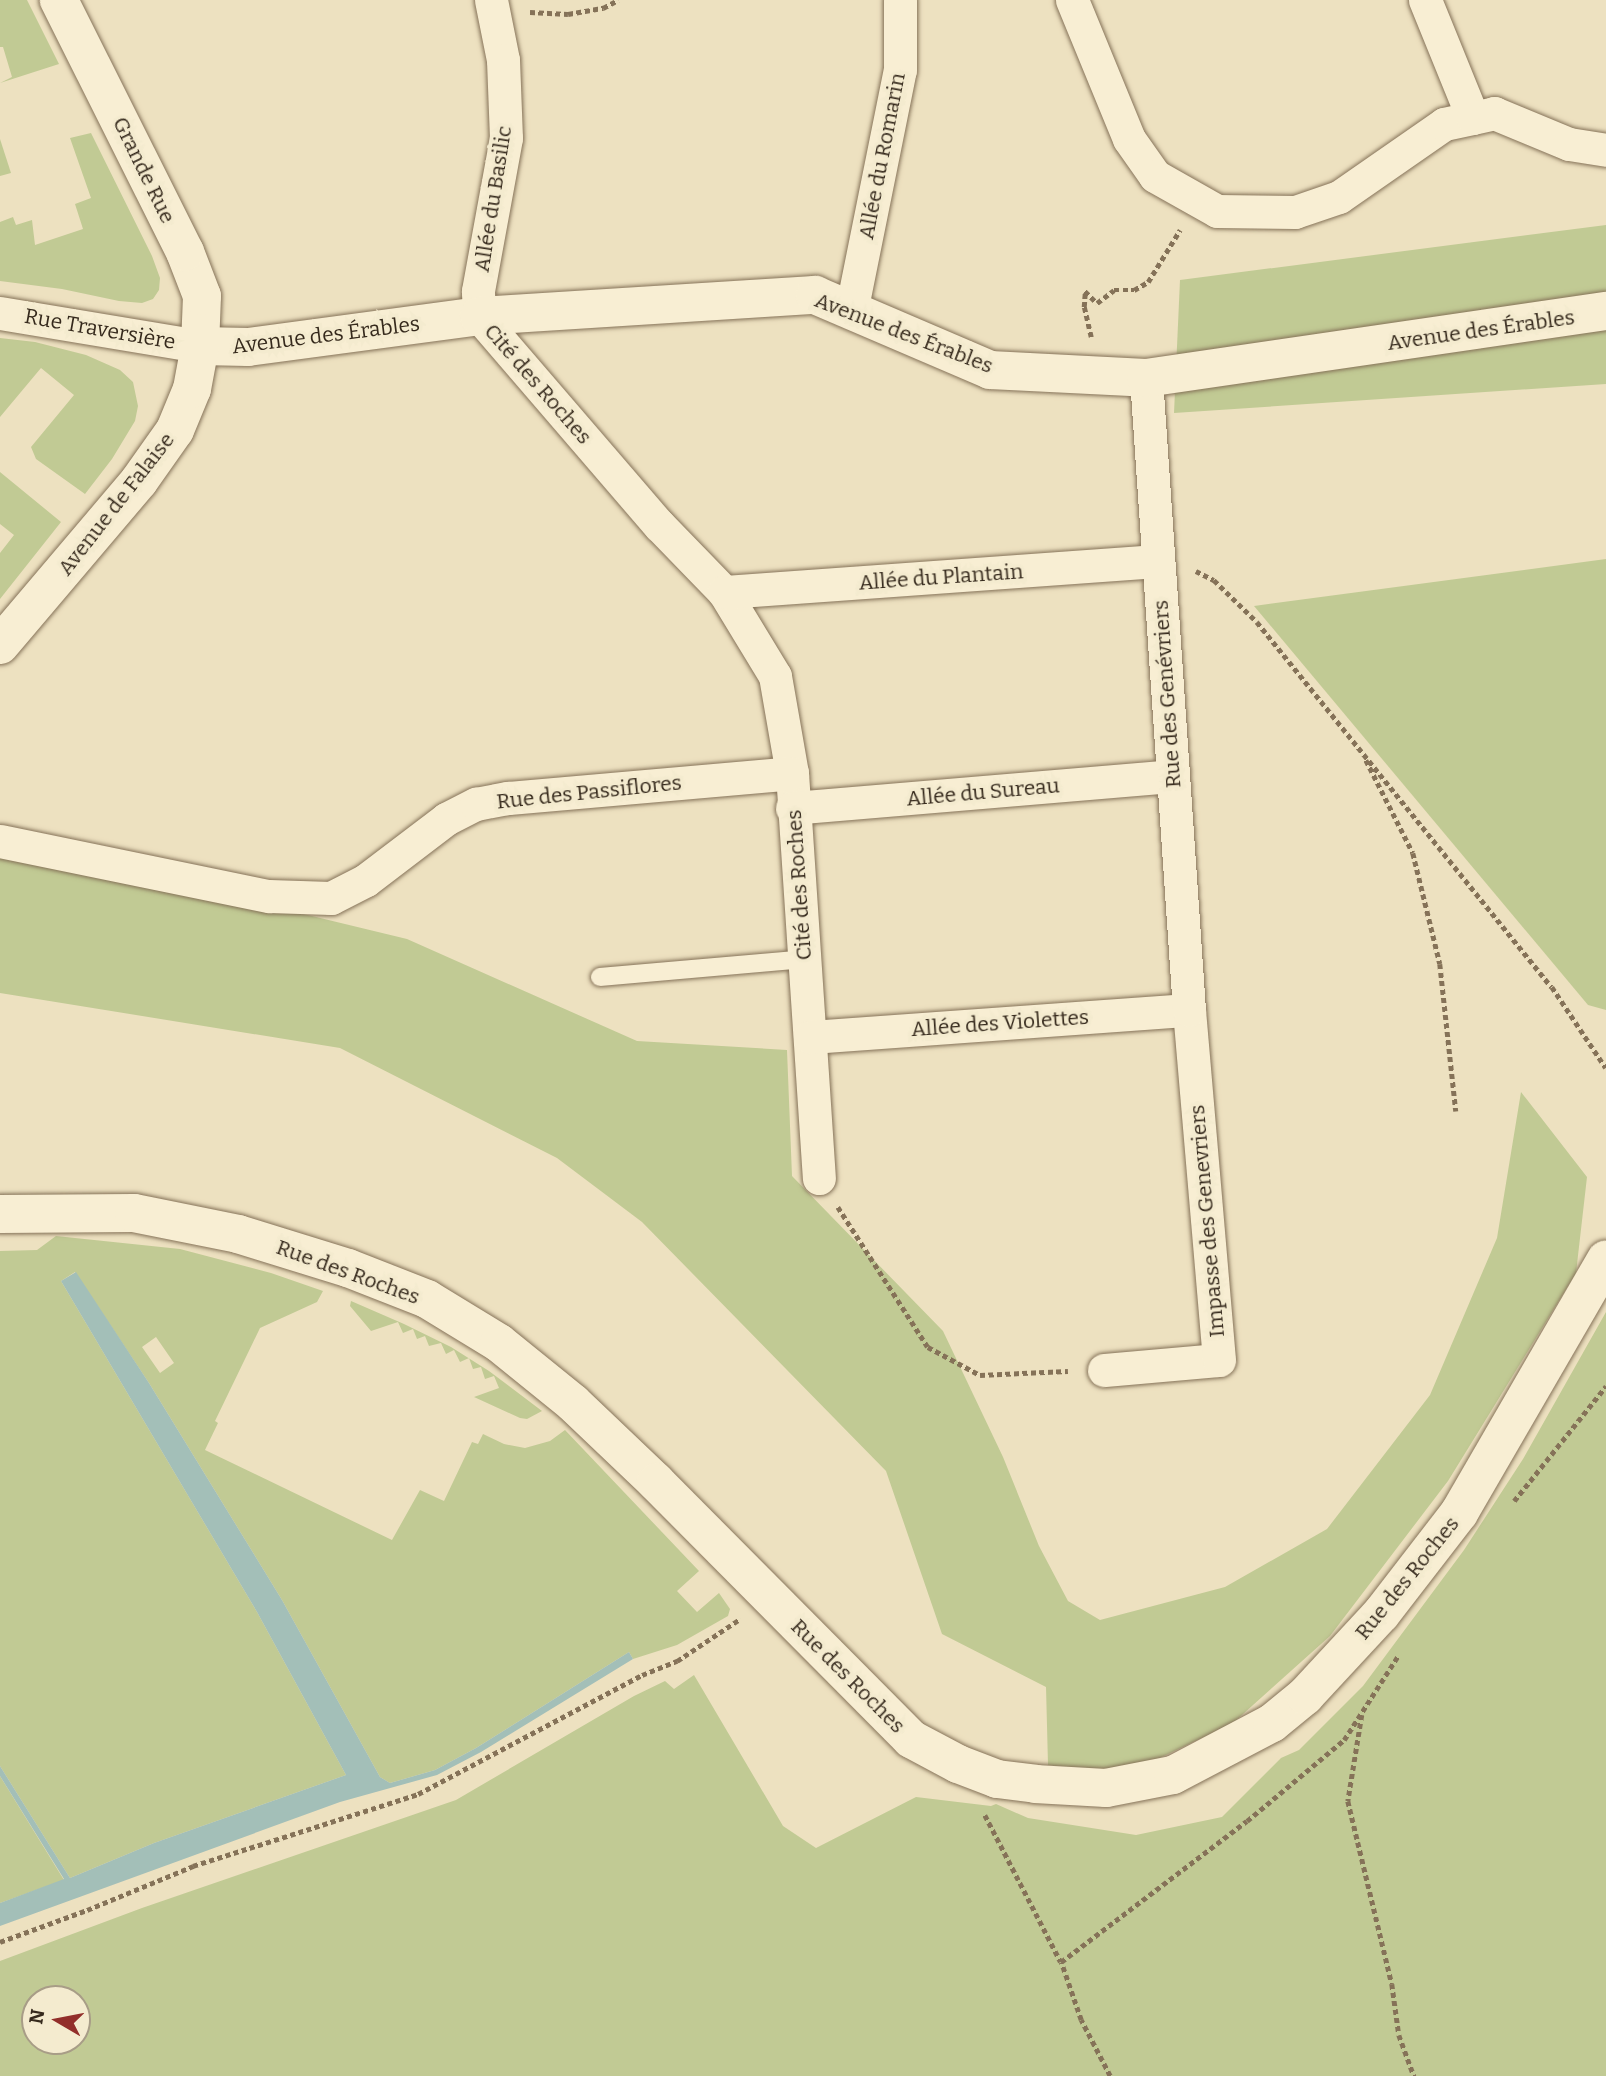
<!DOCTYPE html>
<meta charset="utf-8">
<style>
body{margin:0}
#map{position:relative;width:1606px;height:2076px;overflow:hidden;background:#ede1c0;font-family:Bitter,serif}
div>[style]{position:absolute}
.green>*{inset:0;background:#c1ca94}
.water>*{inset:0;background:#a3bfb8}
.path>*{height:4.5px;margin-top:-2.25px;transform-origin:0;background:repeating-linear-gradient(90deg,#857258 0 5px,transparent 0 8.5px)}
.roads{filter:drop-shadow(0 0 2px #857258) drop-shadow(0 0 2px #857258)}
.service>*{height:18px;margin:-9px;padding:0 9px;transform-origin:9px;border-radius:9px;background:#f8eed3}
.minor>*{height:33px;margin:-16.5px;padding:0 16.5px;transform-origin:16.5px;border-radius:16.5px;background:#f8eed3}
.tertiary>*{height:38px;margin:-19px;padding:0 19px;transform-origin:19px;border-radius:19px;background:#f8eed3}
span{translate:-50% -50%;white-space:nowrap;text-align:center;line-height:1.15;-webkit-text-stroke:7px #f4ebcf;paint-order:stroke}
.street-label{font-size:21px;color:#35291c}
.north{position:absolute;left:21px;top:1985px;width:70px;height:70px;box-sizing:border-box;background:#f4ebcf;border:2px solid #a89d87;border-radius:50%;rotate:280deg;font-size:19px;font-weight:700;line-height:28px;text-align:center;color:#35291c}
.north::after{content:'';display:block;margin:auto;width:24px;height:32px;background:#922e2a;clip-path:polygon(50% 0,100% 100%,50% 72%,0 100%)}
</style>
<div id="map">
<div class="green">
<div style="clip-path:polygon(0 0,27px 0,59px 64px,0 83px,12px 77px,3px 47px,0 47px)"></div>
<div style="clip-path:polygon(91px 133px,152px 256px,160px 278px,159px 290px,153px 299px,142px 303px,119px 301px,62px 289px,0 281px,0 222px,13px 217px,16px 225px,32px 220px,35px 245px,83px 229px,75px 204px,91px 198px,70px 138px)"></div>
<div style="clip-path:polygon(0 139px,11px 173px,0 176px)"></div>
<div style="clip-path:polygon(1606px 225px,1606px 384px,1174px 413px,1180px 280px)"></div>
<div style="clip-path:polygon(0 338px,35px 342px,86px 355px,120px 370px,133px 382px,138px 406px,135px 421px,112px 459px,85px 494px,36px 459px,31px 447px,74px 395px,41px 368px,0 417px)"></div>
<div style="clip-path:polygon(0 472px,61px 522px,0 599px,0 553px,14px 535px,0 524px)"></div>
<div style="clip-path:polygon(1606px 559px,1606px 1010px,1588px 1005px,1254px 606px)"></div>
<div style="clip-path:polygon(0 848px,147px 876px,407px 939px,637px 1041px,787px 1050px,792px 1176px,943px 1331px,1003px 1457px,1039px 1546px,1068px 1601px,1100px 1620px,1225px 1587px,1327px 1529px,1430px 1395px,1497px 1238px,1521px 1092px,1587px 1177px,1576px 1273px,1448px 1481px,1330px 1636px,1233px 1723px,1124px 1775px,1048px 1765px,1046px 1687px,942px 1634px,886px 1471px,642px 1222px,557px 1158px,340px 1048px,0 993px)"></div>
<div style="clip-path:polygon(evenodd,56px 1236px,180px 1249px,271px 1273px,323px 1291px,317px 1302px,260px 1328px,215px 1421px,218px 1423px,205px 1450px,392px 1540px,420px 1490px,444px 1501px,472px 1442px,478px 1444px,483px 1434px,504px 1444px,525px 1448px,550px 1441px,565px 1430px,699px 1571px,677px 1591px,697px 1612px,719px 1593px,730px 1609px,728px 1616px,677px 1645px,633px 1659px,629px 1652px,476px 1748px,435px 1770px,390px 1783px,380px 1777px,282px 1600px,149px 1383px,75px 1272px,61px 1281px,257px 1612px,346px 1775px,154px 1843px,70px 1878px,0 1766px,0 1251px,37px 1250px,56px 1236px,156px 1337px,174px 1363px,160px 1373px,142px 1347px,156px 1337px)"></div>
<div style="clip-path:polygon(351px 1301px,404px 1324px,451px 1347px,489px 1371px,542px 1411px,527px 1419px,520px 1418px,474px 1397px,499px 1388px,494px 1376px,485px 1379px,481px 1367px,473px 1369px,469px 1358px,460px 1362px,454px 1350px,446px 1354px,441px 1343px,429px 1346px,425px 1336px,417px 1339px,413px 1329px,403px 1333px,398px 1322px,371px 1331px,350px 1306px)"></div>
<div style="clip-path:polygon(evenodd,1606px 1312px,1606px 2076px,0 2076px,0 1961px,142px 1908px,456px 1800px,634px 1696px,665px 1681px,674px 1689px,694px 1675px,783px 1826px,816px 1848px,916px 1797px,991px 1806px,996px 1804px,1028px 1818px,1136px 1835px,1222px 1817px,1281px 1758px,1299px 1750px,1363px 1686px,1464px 1550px,1523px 1459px,1606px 1312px,77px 1999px,77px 2041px,35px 2041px,35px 1999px,77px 1999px)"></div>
<div style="clip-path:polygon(0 1776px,64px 1880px,0 1903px)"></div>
</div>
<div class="water">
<div style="clip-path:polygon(76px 1272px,149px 1383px,282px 1600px,380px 1777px,390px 1783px,435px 1770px,476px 1748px,629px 1652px,633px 1659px,481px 1752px,437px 1775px,340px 1802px,0 1926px,0 1903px,64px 1879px,0 1776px,0 1766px,70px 1878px,154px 1843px,346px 1775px,257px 1612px,61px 1281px)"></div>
</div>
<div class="path">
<div style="left:530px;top:12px;width:38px;rotate:3deg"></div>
<div style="left:568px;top:14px;width:36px;rotate:-10deg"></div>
<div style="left:603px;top:8px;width:17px;rotate:-28deg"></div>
<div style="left:1091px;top:337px;width:31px;rotate:-103deg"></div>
<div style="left:1084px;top:307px;width:16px;rotate:-86deg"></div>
<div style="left:1085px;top:291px;width:17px;rotate:45deg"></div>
<div style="left:1097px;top:303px;width:21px;rotate:-37deg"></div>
<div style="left:1114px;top:290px;width:20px"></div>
<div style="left:1134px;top:290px;width:16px;rotate:-30deg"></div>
<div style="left:1148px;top:282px;width:61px;rotate:-58.4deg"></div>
<div style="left:1196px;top:571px;width:20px;rotate:27deg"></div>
<div style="left:1214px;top:580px;width:60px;rotate:44.3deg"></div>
<div style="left:1257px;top:622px;width:469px;rotate:51.1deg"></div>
<div style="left:1552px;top:987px;width:97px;rotate:56.3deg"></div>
<div style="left:1366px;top:760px;width:104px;rotate:63.2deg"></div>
<div style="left:1413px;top:853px;width:114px;rotate:76.3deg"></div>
<div style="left:1440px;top:964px;width:148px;rotate:83.8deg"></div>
<div style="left:838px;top:1207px;width:166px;rotate:57.3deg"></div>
<div style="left:928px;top:1347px;width:59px;rotate:28.3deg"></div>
<div style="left:980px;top:1375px;width:88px;rotate:-2.6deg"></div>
<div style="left:1514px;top:1501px;width:147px;rotate:-51.3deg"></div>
<div style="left:1362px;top:1715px;width:87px;rotate:99.2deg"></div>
<div style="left:1348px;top:1801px;width:188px;rotate:76.5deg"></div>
<div style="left:1392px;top:1984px;width:51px;rotate:82.2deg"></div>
<div style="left:1399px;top:2035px;width:44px;rotate:69.9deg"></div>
<div style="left:985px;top:1815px;width:165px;rotate:62.7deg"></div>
<div style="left:0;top:1942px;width:93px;rotate:-20.2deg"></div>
<div style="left:87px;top:1910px;width:115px;rotate:-22.5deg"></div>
<div style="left:193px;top:1866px;width:236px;rotate:-17.7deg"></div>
<div style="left:418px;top:1794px;width:254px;rotate:-28deg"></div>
<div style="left:642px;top:1675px;width:38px;rotate:-22deg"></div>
<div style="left:677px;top:1661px;width:76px;rotate:-33.7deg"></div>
<div style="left:1110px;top:2076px;width:63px;rotate:-117.4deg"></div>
<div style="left:1081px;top:2020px;width:61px;rotate:-109deg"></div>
<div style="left:1061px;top:1962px;width:233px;rotate:-37.2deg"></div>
<div style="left:1247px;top:1821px;width:126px;rotate:-39.9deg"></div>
<div style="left:1344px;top:1740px;width:100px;rotate:-57.3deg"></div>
</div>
<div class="roads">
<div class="service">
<div style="left:600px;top:977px;width:205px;rotate:-5deg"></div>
</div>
<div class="minor">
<div style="left:491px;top:0;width:61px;rotate:78.7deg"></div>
<div style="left:503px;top:60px;width:78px;rotate:87.8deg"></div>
<div style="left:506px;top:138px;width:156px;rotate:100.4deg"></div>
<div style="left:478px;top:291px;width:25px;rotate:88deg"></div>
<div style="left:479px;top:316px;width:276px;rotate:49.3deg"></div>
<div style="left:659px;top:525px;width:93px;rotate:45.9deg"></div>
<div style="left:724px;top:592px;width:98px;rotate:58.7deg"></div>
<div style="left:775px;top:676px;width:98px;rotate:80.1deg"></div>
<div style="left:792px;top:773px;width:406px;rotate:86.2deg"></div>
<div style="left:1072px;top:0;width:150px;rotate:67.7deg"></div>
<div style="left:1129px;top:139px;width:45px;rotate:54.9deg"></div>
<div style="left:1155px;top:176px;width:71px;rotate:29.4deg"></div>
<div style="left:1217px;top:211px;width:78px;rotate:0.7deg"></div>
<div style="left:1295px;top:212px;width:46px;rotate:-18.8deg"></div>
<div style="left:1339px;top:197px;width:128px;rotate:-34.8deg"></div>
<div style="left:1444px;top:124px;width:30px;rotate:-12deg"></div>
<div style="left:1425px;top:0;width:127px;rotate:67.9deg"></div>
<div style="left:1473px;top:118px;width:22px;rotate:-13deg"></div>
<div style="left:1494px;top:113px;width:81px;rotate:22.5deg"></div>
<div style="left:1569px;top:144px;width:37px;rotate:9deg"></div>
<div style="left:851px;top:312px;width:247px;rotate:-78.6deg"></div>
<div style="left:900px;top:70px;width:70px;rotate:-90deg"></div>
<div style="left:0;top:313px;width:203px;rotate:9.4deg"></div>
<div style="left:724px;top:592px;width:435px;rotate:-4.1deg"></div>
<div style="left:792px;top:808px;width:382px;rotate:-4.8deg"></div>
<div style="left:0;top:841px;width:275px;rotate:11.6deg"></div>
<div style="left:269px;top:896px;width:62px;rotate:1.8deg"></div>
<div style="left:331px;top:898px;width:39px;rotate:-27deg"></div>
<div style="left:366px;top:880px;width:101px;rotate:-37.3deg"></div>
<div style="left:446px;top:819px;width:34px;rotate:-27deg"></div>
<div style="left:476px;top:804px;width:33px;rotate:-11deg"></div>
<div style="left:508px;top:798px;width:285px;rotate:-5deg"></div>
<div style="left:810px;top:1037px;width:380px;rotate:-4.1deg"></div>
<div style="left:1104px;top:1370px;width:115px;rotate:-5deg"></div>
<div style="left:1219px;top:1360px;width:351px;rotate:-94.9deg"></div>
<div style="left:1189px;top:1010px;width:633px;rotate:-93.89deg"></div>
</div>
<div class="tertiary">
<div style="left:200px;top:346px;width:48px;rotate:1.2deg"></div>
<div style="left:248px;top:347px;width:233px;rotate:-7.6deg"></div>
<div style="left:479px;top:316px;width:337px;rotate:-3.6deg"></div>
<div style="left:815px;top:295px;width:190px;rotate:23.2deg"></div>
<div style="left:990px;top:370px;width:156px;rotate:2.9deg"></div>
<div style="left:1146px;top:378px;width:465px;rotate:-8.3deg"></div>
<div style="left:0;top:645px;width:215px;rotate:-49.7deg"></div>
<div style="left:139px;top:481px;width:62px;rotate:-54.8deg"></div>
<div style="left:175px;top:430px;width:44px;rotate:-67.5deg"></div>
<div style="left:192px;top:389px;width:44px;rotate:-79.5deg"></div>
<div style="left:200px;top:346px;width:50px;rotate:-87.7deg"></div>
<div style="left:202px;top:296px;width:47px;rotate:-111.1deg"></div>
<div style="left:185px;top:252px;width:282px;rotate:-116.6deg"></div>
<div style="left:0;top:1214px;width:134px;rotate:-0.4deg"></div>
<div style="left:134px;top:1213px;width:106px;rotate:11.4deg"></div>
<div style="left:238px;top:1234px;width:115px;rotate:17.2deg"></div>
<div style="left:348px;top:1268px;width:85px;rotate:21.4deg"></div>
<div style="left:427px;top:1299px;width:84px;rotate:31.4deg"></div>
<div style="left:499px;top:1343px;width:95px;rotate:39deg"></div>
<div style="left:573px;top:1403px;width:115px;rotate:43.6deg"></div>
<div style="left:656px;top:1482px;width:362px;rotate:45.2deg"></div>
<div style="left:911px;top:1739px;width:53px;rotate:28deg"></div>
<div style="left:958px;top:1764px;width:42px;rotate:21deg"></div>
<div style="left:997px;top:1779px;width:38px;rotate:7deg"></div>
<div style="left:1035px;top:1784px;width:71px;rotate:3.2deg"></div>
<div style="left:1106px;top:1788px;width:68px;rotate:-11deg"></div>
<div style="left:1173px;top:1775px;width:112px;rotate:-27.7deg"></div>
<div style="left:1272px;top:1723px;width:43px;rotate:-39.3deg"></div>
<div style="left:1305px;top:1696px;width:112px;rotate:-47.2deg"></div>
<div style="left:1381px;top:1614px;width:128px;rotate:-52.3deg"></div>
<div style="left:1459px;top:1513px;width:293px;rotate:-59.9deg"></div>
</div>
</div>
<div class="street-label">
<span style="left:882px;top:156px;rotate:-79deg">Allée du Romarin</span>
<span style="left:144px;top:170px;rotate:64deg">Grande Rue</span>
<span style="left:493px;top:199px;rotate:-81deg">Allée du Basilic</span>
<span style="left:100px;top:329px;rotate:10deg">Rue Traversière</span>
<span style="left:1481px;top:330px;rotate:-8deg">Avenue des Érables</span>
<span style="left:904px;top:333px;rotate:21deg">Avenue des Érables</span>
<span style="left:326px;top:335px;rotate:-7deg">Avenue des Érables</span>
<span style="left:538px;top:384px;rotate:49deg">Cité des Roches</span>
<span style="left:116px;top:504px;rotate:-52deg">Avenue de Falaise</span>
<span style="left:941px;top:577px;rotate:-4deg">Allée du Plantain</span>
<span style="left:1167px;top:694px;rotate:-94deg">Rue des Genévriers</span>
<span style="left:589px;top:792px;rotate:-6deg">Rue des Passiflores</span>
<span style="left:983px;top:792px;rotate:-5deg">Allée du Sureau</span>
<span style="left:799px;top:885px;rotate:-94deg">Cité des Roches</span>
<span style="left:1000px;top:1023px;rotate:-4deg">Allée des Violettes</span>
<span style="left:1207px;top:1221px;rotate:-95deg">Impasse des Genevriers</span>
<span style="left:348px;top:1272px;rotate:20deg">Rue des Roches</span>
<span style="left:1407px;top:1578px;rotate:-51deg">Rue des Roches</span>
<span style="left:848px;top:1676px;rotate:45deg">Rue des Roches</span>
</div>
<div class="north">N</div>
</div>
